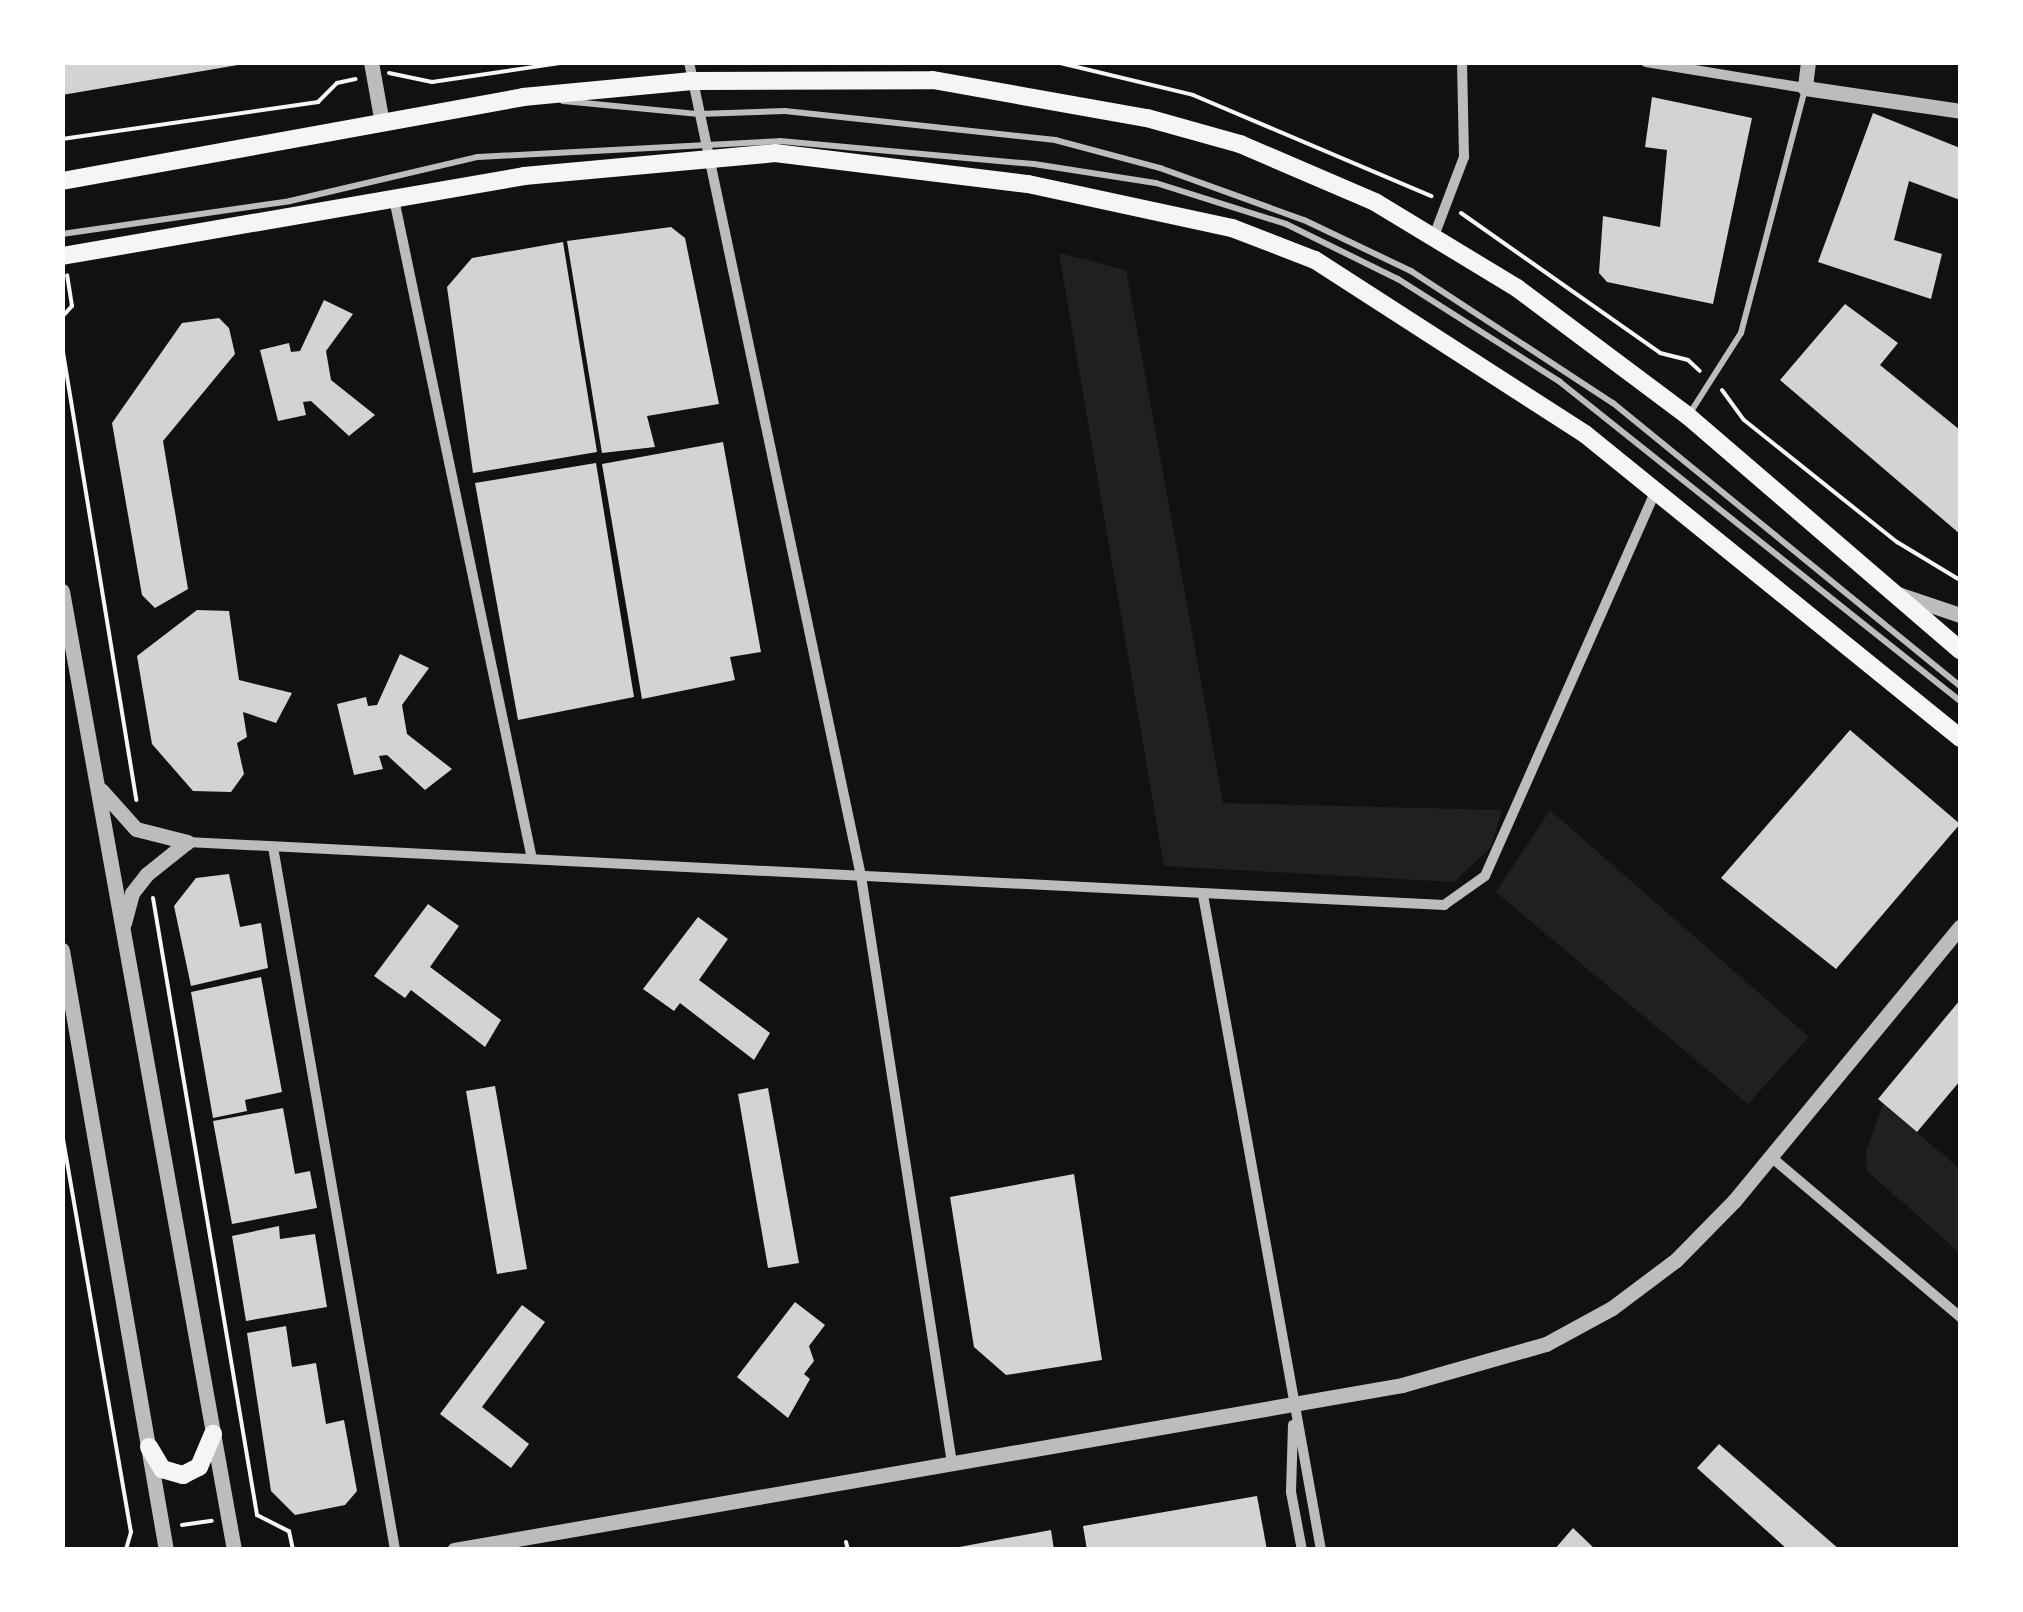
<!DOCTYPE html>
<style>
body{margin:0}
#map{position:relative;width:2023px;height:1612px;overflow:hidden;background:#111;font-family:"Roboto Condensed",sans-serif}
div>[style]{position:absolute}
.green>*{inset:0;background:#202020}
.building>*{inset:0;background:#d3d3d3}
.path>*{height:4px;margin:-2px;padding:0 2px;transform-origin:2px;border-radius:2px;background:#f5f5f5}
.service>*{height:6px;margin:-3px;padding:0 3px;transform-origin:3px;border-radius:3px;background:#bcbcbc}
.minor>*{height:10px;margin:-5px;padding:0 5px;transform-origin:5px;border-radius:5px;background:#bcbcbc}
.tertiary>*{height:15px;margin:-7.5px;padding:0 7.5px;transform-origin:7.5px;border-radius:7.5px;background:#bcbcbc}
.secondary>*{height:18px;margin:-9px;padding:0 9px;transform-origin:9px;border-radius:9px;background:#f5f5f5}
span{translate:-50% -50%;white-space:nowrap;text-align:center;line-height:1.15;-webkit-text-stroke:8px #fff;paint-order:stroke}
.frame{position:absolute;inset:0;border:65px solid #fff;pointer-events:none}
</style>
<div id="map">
<div class="green">
<div style="clip-path:polygon(1059px 253px,1126px 270px,1223px 803px,1502px 810px,1491px 847px,1454px 882px,1164px 866px)"></div>
<div style="clip-path:polygon(1550px 810px,1809px 1037px,1748px 1104px,1496px 892px)"></div>
<div style="clip-path:polygon(1883px 1104px,1960px 1169px,1960px 1253px,1867px 1171px,1866px 1152px)"></div>
</div>
<div class="building">
<div style="clip-path:polygon(62px 62px,238px 62px,238px 65px,62px 95px)"></div>
<div style="clip-path:polygon(1652px 97px,1752px 118px,1713px 304px,1607px 282px,1599px 273px,1603px 216px,1660px 227px,1667px 150px,1645px 147px)"></div>
<div style="clip-path:polygon(1873px 113px,1960px 148px,1960px 200px,1909px 181px,1894px 240px,1942px 254px,1931px 299px,1818px 262px)"></div>
<div style="clip-path:polygon(671px 227px,685px 238px,719px 404px,647px 416px,655px 447px,602px 453px,567px 241px)"></div>
<div style="clip-path:polygon(563px 242px,597px 452px,473px 473px,447px 287px,472px 258px)"></div>
<div style="clip-path:polygon(324px 300px,353px 314px,326px 351px,331px 380px,375px 415px,349px 436px,311px 401px,303px 402px,306px 415px,278px 421px,260px 350px,289px 343px,291px 352px,300px 351px)"></div>
<div style="clip-path:polygon(1845px 304px,1898px 343px,1880px 365px,1960px 430px,1960px 534px,1780px 380px)"></div>
<div style="clip-path:polygon(219px 318px,229px 328px,235px 354px,163px 441px,188px 589px,155px 608px,142px 595px,112px 423px,182px 323px)"></div>
<div style="clip-path:polygon(723px 442px,761px 652px,730px 657px,735px 680px,642px 699px,602px 464px)"></div>
<div style="clip-path:polygon(596px 463px,634px 697px,518px 720px,475px 483px)"></div>
<div style="clip-path:polygon(197px 610px,229px 611px,239px 680px,292px 693px,276px 723px,243px 712px,247px 737px,237px 743px,244px 774px,231px 792px,193px 791px,152px 744px,137px 656px)"></div>
<div style="clip-path:polygon(400px 654px,429px 668px,402px 705px,407px 734px,452px 769px,425px 790px,387px 755px,379px 756px,383px 769px,354px 775px,337px 704px,366px 697px,368px 706px,377px 705px)"></div>
<div style="clip-path:polygon(1850px 730px,1960px 824px,1836px 969px,1721px 878px)"></div>
<div style="clip-path:polygon(229px 874px,240px 927px,261px 923px,268px 968px,191px 986px,174px 906px,196px 878px)"></div>
<div style="clip-path:polygon(428px 904px,459px 926px,430px 967px,501px 1020px,485px 1047px,411px 990px,405px 998px,374px 976px)"></div>
<div style="clip-path:polygon(698px 917px,728px 939px,699px 980px,770px 1033px,754px 1060px,680px 1003px,674px 1011px,643px 989px)"></div>
<div style="clip-path:polygon(261px 977px,282px 1092px,245px 1100px,247px 1111px,213px 1118px,191px 992px)"></div>
<div style="clip-path:polygon(1960px 1000px,1960px 1081px,1917px 1132px,1878px 1099px)"></div>
<div style="clip-path:polygon(495px 1086px,527px 1269px,497px 1274px,466px 1091px)"></div>
<div style="clip-path:polygon(768px 1088px,799px 1263px,768px 1268px,738px 1094px)"></div>
<div style="clip-path:polygon(283px 1108px,295px 1174px,310px 1171px,317px 1208px,232px 1224px,213px 1121px)"></div>
<div style="clip-path:polygon(1074px 1174px,1102px 1360px,1006px 1375px,974px 1347px,950px 1197px)"></div>
<div style="clip-path:polygon(279px 1226px,280px 1239px,315px 1234px,327px 1307px,246px 1321px,232px 1236px)"></div>
<div style="clip-path:polygon(795px 1302px,825px 1325px,809px 1346px,814px 1361px,804px 1374px,810px 1379px,788px 1418px,737px 1377px)"></div>
<div style="clip-path:polygon(522px 1305px,545px 1322px,482px 1407px,529px 1444px,511px 1468px,440px 1414px)"></div>
<div style="clip-path:polygon(286px 1326px,292px 1367px,316px 1363px,326px 1424px,344px 1420px,357px 1491px,345px 1505px,295px 1515px,271px 1491px,247px 1333px)"></div>
<div style="clip-path:polygon(1719px 1444px,1840px 1550px,1788px 1550px,1697px 1468px)"></div>
<div style="clip-path:polygon(1257px 1496px,1267px 1550px,1087px 1550px,1083px 1526px)"></div>
<div style="clip-path:polygon(1573px 1528px,1596px 1550px,1554px 1550px)"></div>
<div style="clip-path:polygon(1051px 1530px,1054px 1550px,954px 1550px,954px 1548px)"></div>
</div>
<div class="path">
<div style="left:1056px;top:62px;width:141px;rotate:13.5deg"></div>
<div style="left:1193px;top:95px;width:259px;rotate:23deg"></div>
<div style="left:389px;top:73px;width:44px;rotate:11.8deg"></div>
<div style="left:432px;top:82px;width:136px;rotate:-8.4deg"></div>
<div style="left:62px;top:139px;width:259px;rotate:-8.2deg"></div>
<div style="left:318px;top:102px;width:27px;rotate:-45deg"></div>
<div style="left:337px;top:83px;width:19px;rotate:-12deg"></div>
<div style="left:1461px;top:213px;width:243px;rotate:35.1deg"></div>
<div style="left:1660px;top:353px;width:29px;rotate:14deg"></div>
<div style="left:1688px;top:360px;width:16px;rotate:43deg"></div>
<div style="left:62px;top:317px;width:15px;rotate:-48deg"></div>
<div style="left:72px;top:306px;width:31px;rotate:-99deg"></div>
<div style="left:62px;top:346px;width:460px;rotate:80.7deg"></div>
<div style="left:1722px;top:390px;width:37px;rotate:54deg"></div>
<div style="left:1744px;top:420px;width:196px;rotate:38.6deg"></div>
<div style="left:1897px;top:542px;width:74px;rotate:31.1deg"></div>
<div style="left:153px;top:898px;width:626px;rotate:80.43deg"></div>
<div style="left:257px;top:1515px;width:36px;rotate:27deg"></div>
<div style="left:289px;top:1531px;width:19px;rotate:78deg"></div>
<div style="left:62px;top:1133px;width:405px;rotate:80.2deg"></div>
<div style="left:131px;top:1532px;width:19px;rotate:106deg"></div>
<div style="left:182px;top:1525px;width:30px;rotate:-8deg"></div>
<div style="left:846px;top:1542px;width:8px;rotate:76deg"></div>
</div>
<div class="service">
<div style="left:563px;top:101px;width:137px;rotate:5.5deg"></div>
<div style="left:699px;top:114px;width:86px;rotate:-2deg"></div>
<div style="left:785px;top:111px;width:272px;rotate:6.1deg"></div>
<div style="left:1055px;top:140px;width:109px;rotate:14.9deg"></div>
<div style="left:1160px;top:168px;width:153px;rotate:19.9deg"></div>
<div style="left:1304px;top:220px;width:119px;rotate:25.5deg"></div>
<div style="left:1411px;top:271px;width:241px;rotate:33.2deg"></div>
<div style="left:1613px;top:403px;width:448px;rotate:39.2deg"></div>
<div style="left:62px;top:234px;width:230px;rotate:-8.2deg"></div>
<div style="left:290px;top:201px;width:193px;rotate:-13.2deg"></div>
<div style="left:478px;top:157px;width:302px;rotate:-3deg"></div>
<div style="left:780px;top:141px;width:255px;rotate:5.2deg"></div>
<div style="left:1034px;top:164px;width:123px;rotate:8.9deg"></div>
<div style="left:1156px;top:183px;width:136px;rotate:17.5deg"></div>
<div style="left:1286px;top:224px;width:125px;rotate:26.2deg"></div>
<div style="left:1398px;top:279px;width:192px;rotate:32.4deg"></div>
<div style="left:1560px;top:382px;width:512px;rotate:38.57deg"></div>
<div style="left:1690px;top:413px;width:95px;rotate:-57.5deg"></div>
<div style="left:1741px;top:333px;width:252px;rotate:-75.3deg"></div>
</div>
<div class="minor">
<div style="left:689px;top:62px;width:832px;rotate:78.07deg"></div>
<div style="left:861px;top:876px;width:594px;rotate:81.19deg"></div>
<div style="left:1646px;top:62px;width:161px;rotate:9.3deg"></div>
<div style="left:394px;top:199px;width:674px;rotate:78.19deg"></div>
<div style="left:1434px;top:236px;width:85px;rotate:-69.2deg"></div>
<div style="left:1464px;top:157px;width:95px;rotate:-91.2deg"></div>
<div style="left:187px;top:842px;width:1259px;rotate:2.87deg"></div>
<div style="left:1444px;top:905px;width:50px;rotate:-35.3deg"></div>
<div style="left:1485px;top:876px;width:420px;rotate:-66.1deg"></div>
<div style="left:273px;top:847px;width:714px;rotate:80.15deg"></div>
<div style="left:1203px;top:895px;width:666px;rotate:79.79deg"></div>
<div style="left:1771px;top:1157px;width:248px;rotate:40.2deg"></div>
<div style="left:1293px;top:1425px;width:67px;rotate:91.7deg"></div>
<div style="left:1291px;top:1492px;width:59px;rotate:79.3deg"></div>
</div>
<div class="tertiary">
<div style="left:371px;top:62px;width:62px;rotate:79.8deg"></div>
<div style="left:1808px;top:62px;width:26px;rotate:97deg"></div>
<div style="left:1805px;top:88px;width:157px;rotate:8.4deg"></div>
<div style="left:62px;top:591px;width:974px;rotate:79.83deg"></div>
<div style="left:1898px;top:594px;width:65px;rotate:18.7deg"></div>
<div style="left:101px;top:790px;width:52px;rotate:48.1deg"></div>
<div style="left:136px;top:829px;width:53px;rotate:14.3deg"></div>
<div style="left:124px;top:923px;width:31px;rotate:-75deg"></div>
<div style="left:132px;top:893px;width:24px;rotate:-52deg"></div>
<div style="left:147px;top:874px;width:51px;rotate:-38.7deg"></div>
<div style="left:62px;top:950px;width:609px;rotate:80.17deg"></div>
<div style="left:454px;top:1550px;width:962px;rotate:-9.87deg"></div>
<div style="left:1402px;top:1385px;width:150px;rotate:-15.9deg"></div>
<div style="left:1546px;top:1344px;width:75px;rotate:-28.6deg"></div>
<div style="left:1612px;top:1308px;width:80px;rotate:-36.9deg"></div>
<div style="left:1676px;top:1260px;width:83px;rotate:-45.5deg"></div>
<div style="left:1734px;top:1201px;width:355px;rotate:-50.5deg"></div>
</div>
<div class="secondary">
<div style="left:62px;top:181px;width:469px;rotate:-10.3deg"></div>
<div style="left:523px;top:97px;width:170px;rotate:-5.4deg"></div>
<div style="left:692px;top:81px;width:241px;rotate:-0.2deg"></div>
<div style="left:933px;top:80px;width:217px;rotate:10.1deg"></div>
<div style="left:1147px;top:118px;width:97px;rotate:15.6deg"></div>
<div style="left:1240px;top:144px;width:147px;rotate:23.2deg"></div>
<div style="left:1375px;top:202px;width:166px;rotate:31.2deg"></div>
<div style="left:1517px;top:288px;width:214px;rotate:36.8deg"></div>
<div style="left:1688px;top:416px;width:359px;rotate:40.7deg"></div>
<div style="left:62px;top:256px;width:469px;rotate:-9.8deg"></div>
<div style="left:524px;top:176px;width:252px;rotate:-5.2deg"></div>
<div style="left:775px;top:153px;width:255px;rotate:7deg"></div>
<div style="left:1028px;top:184px;width:209px;rotate:12.2deg"></div>
<div style="left:1232px;top:228px;width:89px;rotate:21.1deg"></div>
<div style="left:1315px;top:260px;width:321px;rotate:32.8deg"></div>
<div style="left:1585px;top:434px;width:483px;rotate:39deg"></div>
<div style="left:149px;top:1447px;width:26px;rotate:59deg"></div>
<div style="left:162px;top:1469px;width:22px;rotate:16deg"></div>
<div style="left:183px;top:1475px;width:18px;rotate:-27deg"></div>
<div style="left:199px;top:1467px;width:36px;rotate:-67deg"></div>
</div>
<div class="frame"></div>
</div>
